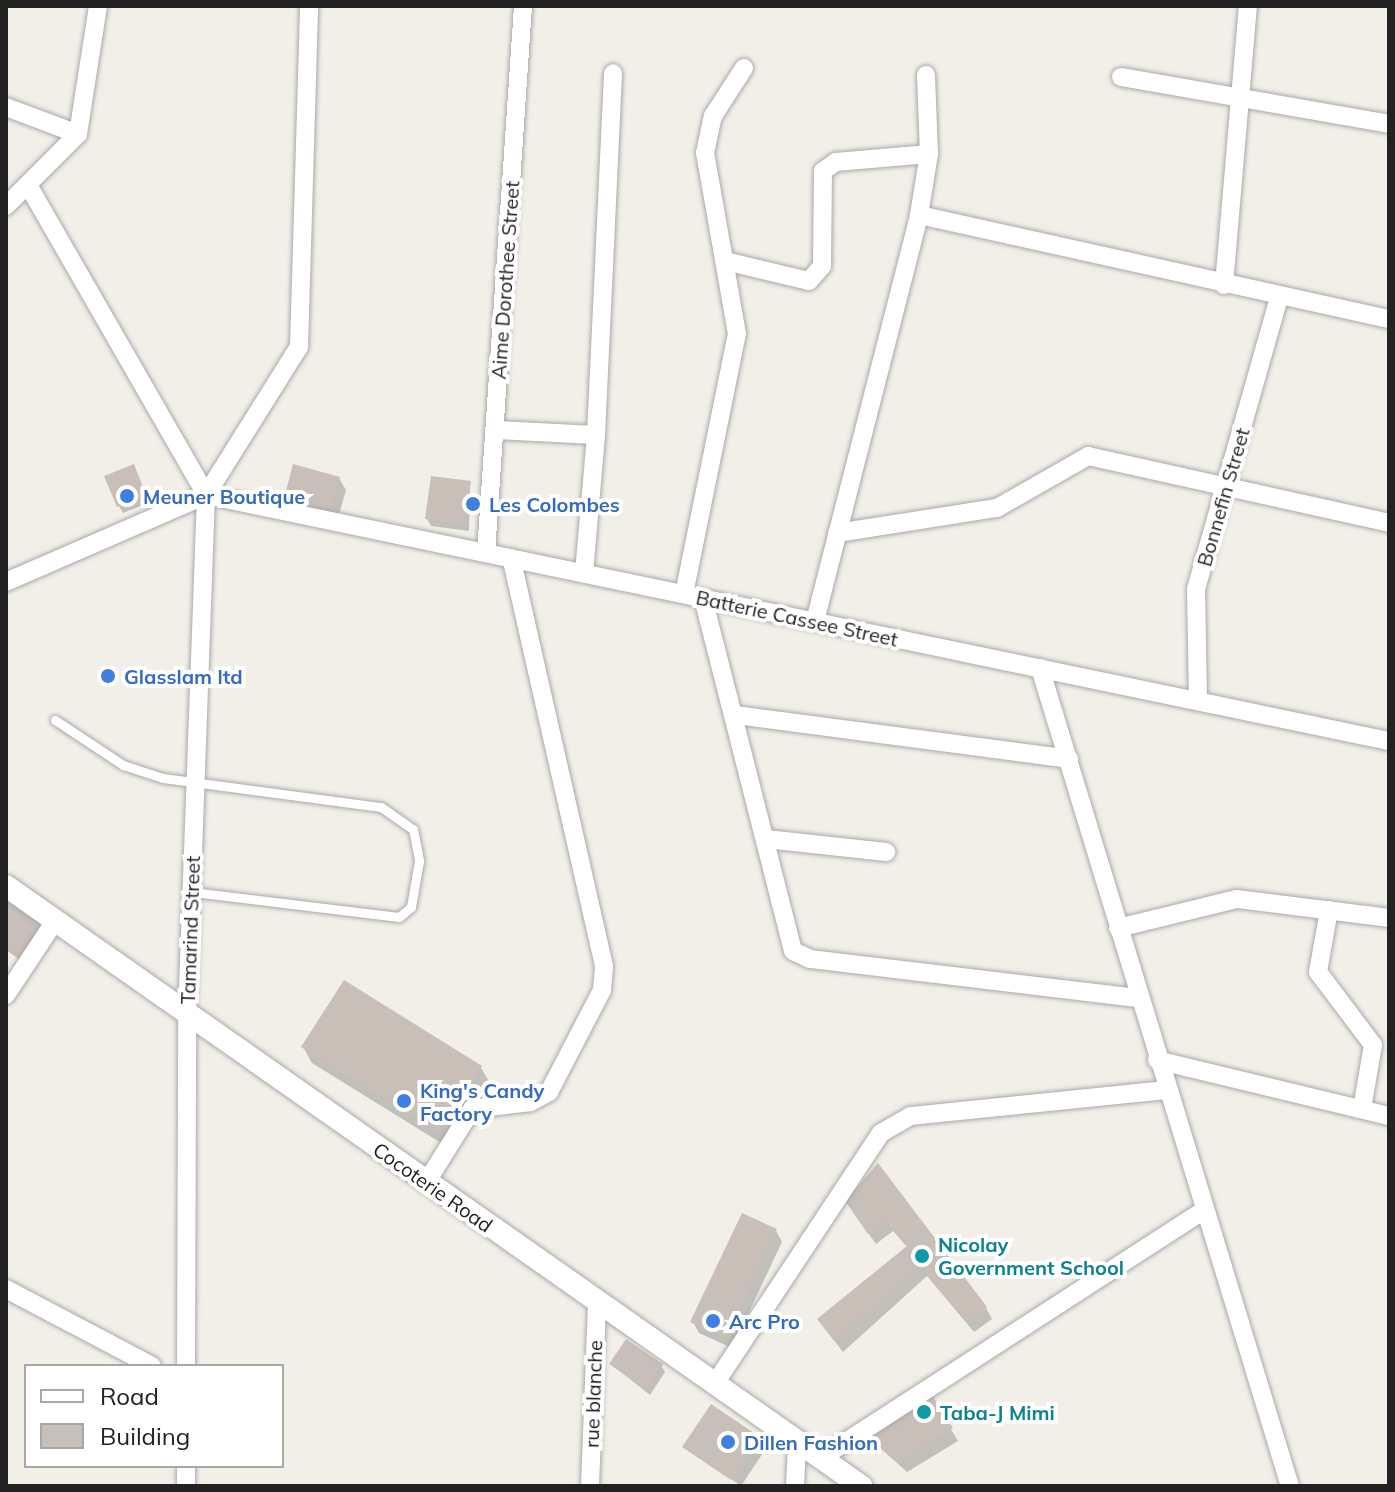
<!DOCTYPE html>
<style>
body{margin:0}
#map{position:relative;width:1395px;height:1492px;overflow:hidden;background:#f2efe9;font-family:Mulish,sans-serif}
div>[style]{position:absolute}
.shadow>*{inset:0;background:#0003}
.building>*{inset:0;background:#c7bfb8}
.roads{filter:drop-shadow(0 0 2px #a9a9a9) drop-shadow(0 0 2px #a9a9a9)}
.service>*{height:9px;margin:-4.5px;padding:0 4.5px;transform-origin:4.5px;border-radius:4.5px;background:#fff}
.minor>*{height:18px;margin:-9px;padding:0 9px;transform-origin:9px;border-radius:9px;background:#fff}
.tertiary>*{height:22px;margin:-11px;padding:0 11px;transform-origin:11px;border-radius:11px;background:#fff}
.dots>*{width:22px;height:22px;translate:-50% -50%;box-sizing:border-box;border:4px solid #fff;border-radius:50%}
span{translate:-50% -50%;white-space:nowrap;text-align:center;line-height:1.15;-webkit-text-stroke:8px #fff;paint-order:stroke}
.street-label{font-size:20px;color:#222}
.shop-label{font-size:20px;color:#366cbe;font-weight:700}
.left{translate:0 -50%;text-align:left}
.culture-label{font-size:20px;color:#0d838f;font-weight:700}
.frame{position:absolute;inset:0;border:8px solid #222;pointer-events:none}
.legend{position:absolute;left:24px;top:1364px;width:260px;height:104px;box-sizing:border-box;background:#fff;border:2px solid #a7a7a7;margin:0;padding:10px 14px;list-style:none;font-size:24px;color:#222}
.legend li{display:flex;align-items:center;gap:16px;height:40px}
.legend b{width:40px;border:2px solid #a7a7a7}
</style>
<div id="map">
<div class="shadow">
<div style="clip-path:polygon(137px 474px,148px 503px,123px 513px,119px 506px)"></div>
<div style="clip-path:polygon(339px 478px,346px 490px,336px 525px,291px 513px)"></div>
<div style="clip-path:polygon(470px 483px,469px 531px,431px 526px,427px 519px)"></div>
<div style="clip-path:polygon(6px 901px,32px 968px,6px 950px)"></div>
<div style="clip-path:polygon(303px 1047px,481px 1068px,490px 1083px,449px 1148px,312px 1063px)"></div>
<div style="clip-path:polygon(878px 1166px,986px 1308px,992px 1319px,974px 1332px,927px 1276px,843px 1352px,826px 1330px,908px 1248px,893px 1231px,876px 1244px,854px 1213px)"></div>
<div style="clip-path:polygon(776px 1231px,782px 1242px,732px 1348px,699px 1333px,693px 1322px)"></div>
<div style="clip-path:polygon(611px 1364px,661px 1365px,665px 1372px,650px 1395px)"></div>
<div style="clip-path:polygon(932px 1397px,958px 1441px,907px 1472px,868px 1437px)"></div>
<div style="clip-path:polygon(759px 1439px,765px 1450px,741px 1486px,685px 1447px)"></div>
</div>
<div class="building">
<div style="clip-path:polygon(134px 464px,146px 495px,117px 507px,104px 476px)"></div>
<div style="clip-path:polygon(293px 464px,340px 477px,330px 514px,283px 502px)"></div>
<div style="clip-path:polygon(431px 476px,471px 481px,465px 525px,425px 519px)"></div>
<div style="clip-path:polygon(6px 898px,47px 926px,25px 958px,6px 945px)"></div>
<div style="clip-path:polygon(344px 980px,482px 1066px,439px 1134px,301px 1047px)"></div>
<div style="clip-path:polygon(878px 1163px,987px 1307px,967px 1322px,920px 1266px,835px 1342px,817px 1319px,907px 1246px,886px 1221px,868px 1234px,845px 1201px)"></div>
<div style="clip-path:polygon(742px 1213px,777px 1229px,725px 1338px,690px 1322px)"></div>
<div style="clip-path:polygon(626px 1339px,663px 1364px,646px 1389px,609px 1364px)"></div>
<div style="clip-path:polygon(932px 1395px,953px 1428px,899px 1462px,865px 1437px)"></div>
<div style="clip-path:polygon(711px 1404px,760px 1437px,731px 1480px,682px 1447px)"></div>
</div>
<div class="roads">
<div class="service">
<div style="left:55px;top:720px;width:82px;rotate:33.5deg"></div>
<div style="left:123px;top:765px;width:42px;rotate:18deg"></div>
<div style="left:163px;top:778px;width:220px;rotate:7.6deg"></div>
<div style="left:381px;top:807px;width:39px;rotate:35deg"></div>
<div style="left:413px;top:829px;width:33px;rotate:79deg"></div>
<div style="left:419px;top:861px;width:47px;rotate:99.9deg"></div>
<div style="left:411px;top:907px;width:16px;rotate:140deg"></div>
<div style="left:399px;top:917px;width:209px;rotate:-173.1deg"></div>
</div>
<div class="minor">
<div style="left:1121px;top:77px;width:272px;rotate:9.9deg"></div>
<div style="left:6px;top:107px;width:77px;rotate:20.6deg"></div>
<div style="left:28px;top:185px;width:357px;rotate:60.1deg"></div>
<div style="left:6px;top:206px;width:102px;rotate:-45deg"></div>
<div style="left:78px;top:134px;width:130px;rotate:-81.1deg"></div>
<div style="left:919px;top:215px;width:481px;rotate:12.5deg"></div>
<div style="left:725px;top:261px;width:86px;rotate:13.4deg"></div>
<div style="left:809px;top:281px;width:20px;rotate:-49deg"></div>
<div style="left:822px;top:266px;width:95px;rotate:-89.4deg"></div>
<div style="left:823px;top:171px;width:16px;rotate:-35deg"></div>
<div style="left:836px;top:162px;width:93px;rotate:-4.9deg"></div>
<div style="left:1224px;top:285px;width:280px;rotate:-85.1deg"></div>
<div style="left:496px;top:430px;width:100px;rotate:2.9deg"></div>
<div style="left:596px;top:435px;width:362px;rotate:-87.3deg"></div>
<div style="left:206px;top:495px;width:1208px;rotate:11.75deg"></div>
<div style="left:206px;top:495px;width:175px;rotate:-57.9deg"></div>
<div style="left:299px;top:347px;width:341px;rotate:-88.3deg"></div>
<div style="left:837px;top:533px;width:162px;rotate:-8.9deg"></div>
<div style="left:997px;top:508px;width:105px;rotate:-29.7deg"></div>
<div style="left:1088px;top:456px;width:308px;rotate:12.5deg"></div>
<div style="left:486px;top:553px;width:548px;rotate:-86.13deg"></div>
<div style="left:584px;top:573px;width:139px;rotate:-85deg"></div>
<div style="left:6px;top:582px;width:218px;rotate:-23.5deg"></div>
<div style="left:684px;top:594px;width:265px;rotate:-78.5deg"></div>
<div style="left:737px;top:334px;width:184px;rotate:-100deg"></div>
<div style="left:705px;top:153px;width:38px;rotate:-78deg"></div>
<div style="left:713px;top:116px;width:57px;rotate:-57.1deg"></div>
<div style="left:703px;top:598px;width:364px;rotate:75.7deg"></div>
<div style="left:793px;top:951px;width:19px;rotate:25deg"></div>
<div style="left:810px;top:959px;width:331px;rotate:6.8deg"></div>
<div style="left:815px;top:621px;width:419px;rotate:-75.6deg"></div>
<div style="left:919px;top:215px;width:62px;rotate:-80.7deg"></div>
<div style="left:929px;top:154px;width:79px;rotate:-92.2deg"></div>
<div style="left:1040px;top:668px;width:855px;rotate:73.01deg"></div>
<div style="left:1198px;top:701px;width:112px;rotate:-91deg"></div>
<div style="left:1196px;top:589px;width:303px;rotate:-74.1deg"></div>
<div style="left:736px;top:715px;width:336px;rotate:7.5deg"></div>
<div style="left:766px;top:839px;width:121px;rotate:6.2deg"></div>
<div style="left:1329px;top:910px;width:63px;rotate:100.1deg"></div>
<div style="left:1318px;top:972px;width:91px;rotate:53deg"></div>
<div style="left:1373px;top:1045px;width:65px;rotate:99.8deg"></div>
<div style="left:1118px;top:928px;width:122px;rotate:-13.7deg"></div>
<div style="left:1237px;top:899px;width:153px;rotate:7.1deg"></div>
<div style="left:6px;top:995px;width:89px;rotate:-56.5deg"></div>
<div style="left:1157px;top:1060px;width:239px;rotate:13.6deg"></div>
<div style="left:426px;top:1183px;width:87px;rotate:-58.1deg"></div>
<div style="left:472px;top:1109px;width:59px;rotate:-6.8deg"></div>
<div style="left:531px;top:1102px;width:21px;rotate:-29deg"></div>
<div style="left:549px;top:1092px;width:115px;rotate:-62.5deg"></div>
<div style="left:602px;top:990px;width:24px;rotate:-85deg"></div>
<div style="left:604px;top:966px;width:418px;rotate:-102.8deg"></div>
<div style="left:6px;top:1289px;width:165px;rotate:27.8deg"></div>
<div style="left:186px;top:1366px;width:350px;rotate:-89.8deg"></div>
<div style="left:187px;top:1016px;width:521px;rotate:-87.91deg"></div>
<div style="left:714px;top:1385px;width:302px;rotate:-56.5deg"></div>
<div style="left:881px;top:1133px;width:34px;rotate:-30deg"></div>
<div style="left:911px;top:1116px;width:255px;rotate:-5.8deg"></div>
<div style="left:821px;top:1458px;width:453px;rotate:-32.9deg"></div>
<div style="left:186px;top:1466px;width:20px;rotate:90deg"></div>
<div style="left:590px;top:1486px;width:184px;rotate:-87.8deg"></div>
<div style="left:795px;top:1486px;width:43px;rotate:-87.3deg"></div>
</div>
<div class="tertiary">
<div style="left:6px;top:886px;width:1045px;rotate:35.06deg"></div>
</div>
</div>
<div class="dots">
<div style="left:127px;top:496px;background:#3f7fe0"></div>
<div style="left:473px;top:504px;background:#3f7fe0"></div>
<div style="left:108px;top:676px;background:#3f7fe0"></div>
<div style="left:404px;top:1101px;background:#3f7fe0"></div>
<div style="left:922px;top:1256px;background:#0f9aa8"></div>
<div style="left:713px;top:1321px;background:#3f7fe0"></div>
<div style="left:924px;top:1412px;background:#0f9aa8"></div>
<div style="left:728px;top:1442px;background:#3f7fe0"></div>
</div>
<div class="street-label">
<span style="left:505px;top:280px;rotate:-86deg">Aime Dorothee Street</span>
<span style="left:1223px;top:497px;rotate:-74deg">Bonnefin Street</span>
<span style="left:797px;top:618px;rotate:12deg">Batterie Cassee Street</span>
<span style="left:190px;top:930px;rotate:-88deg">Tamarind Street</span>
<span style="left:433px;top:1187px;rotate:35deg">Cocoterie Road</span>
<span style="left:593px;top:1394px;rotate:-88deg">rue blanche</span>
</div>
<div class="shop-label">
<span class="left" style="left:143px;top:496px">Meuner Boutique</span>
<span class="left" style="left:489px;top:504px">Les Colombes</span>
<span class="left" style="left:124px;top:676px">Glasslam ltd</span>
<span class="left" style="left:420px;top:1102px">King's Candy<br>Factory</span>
<span class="left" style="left:729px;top:1321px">Arc Pro</span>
<span class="left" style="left:744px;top:1442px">Dillen Fashion</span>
</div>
<div class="culture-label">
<span class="left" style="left:938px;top:1256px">Nicolay<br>Government School</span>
<span class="left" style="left:940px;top:1412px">Taba-J Mimi</span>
</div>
<div class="frame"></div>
<ul class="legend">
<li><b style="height:10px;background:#fff"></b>Road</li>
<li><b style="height:22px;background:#c7bfb8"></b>Building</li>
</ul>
</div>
